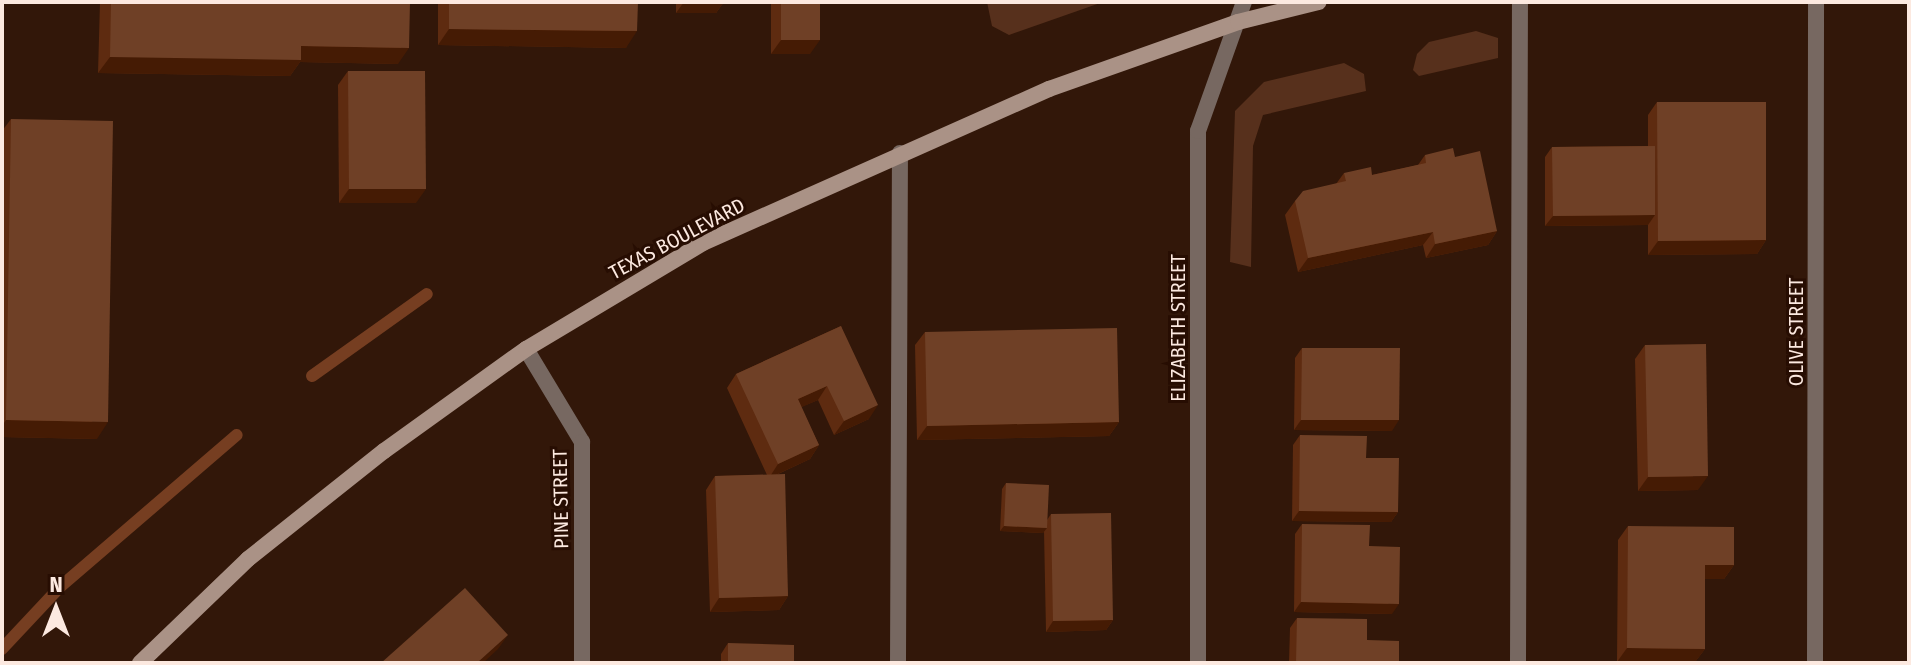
<!DOCTYPE html>
<style>
body{margin:0}
#map{position:relative;width:1911px;height:665px;overflow:hidden;background:#321709;font-family:"Fira Sans Condensed",sans-serif}
div>[style]{position:absolute}
.green>*{inset:0;background:#57301c}
.stream>*{height:12px;margin:-6px;padding:0 6px;transform-origin:6px;border-radius:6px;background:#763e21}
.service>*{height:16px;margin:-8px;padding:0 8px;transform-origin:8px;border-radius:8px;background:#776861}
.minor>*{height:16px;margin:-8px;padding:0 8px;transform-origin:8px;border-radius:8px;background:#776861}
.secondary>*{height:16px;margin:-8px;padding:0 8px;transform-origin:8px;border-radius:8px;background:#aa9286}
.wall>*{inset:0;background:#5e2b10}
.shaded-wall>*{inset:0;background:#451b04}
.building>*{inset:0;background:#6f4026}
span{translate:-50% -50%;white-space:nowrap;text-align:center;line-height:1.15;-webkit-text-stroke:6px #270d02;paint-order:stroke}
.street-label{font-size:20px;color:#fce9e0}
.frame{position:absolute;inset:0;border:4px solid #fce9e0;pointer-events:none}
.north{position:absolute;left:16px;top:569px;width:80px;height:80px;-webkit-text-stroke:6px #270d02;paint-order:stroke;rotate:0deg;font-size:22px;font-weight:700;line-height:32px;text-align:center;color:#fce9e0}
.north::after{content:'';display:block;margin:auto;width:28px;height:36px;background:#fce9e0;clip-path:polygon(50% 0,100% 100%,50% 72%,0 100%)}
</style>
<div id="map">
<div class="green">
<div style="clip-path:polygon(987px 2px,1103px 2px,1009px 35px,992px 26px)"></div>
<div style="clip-path:polygon(1476px 31px,1498px 38px,1498px 58px,1419px 76px,1413px 70px,1417px 54px,1429px 42px)"></div>
<div style="clip-path:polygon(1344px 63px,1364px 74px,1366px 91px,1263px 115px,1253px 146px,1251px 267px,1230px 262px,1235px 111px,1264px 82px)"></div>
</div>
<div class="stream">
<div style="left:312px;top:376px;width:141px;rotate:-35.5deg"></div>
<div style="left:2px;top:649px;width:85px;rotate:-46.9deg"></div>
<div style="left:60px;top:587px;width:233px;rotate:-40.7deg"></div>
</div>
<div class="service">
<div style="left:898px;top:663px;width:510px;rotate:-89.78deg"></div>
<div style="left:1518px;top:663px;width:661px;rotate:-89.83deg"></div>
</div>
<div class="minor">
<div style="left:526px;top:349px;width:109px;rotate:58.9deg"></div>
<div style="left:582px;top:442px;width:221px;rotate:90deg"></div>
<div style="left:1198px;top:663px;width:532px;rotate:-90deg"></div>
<div style="left:1198px;top:131px;width:137px;rotate:-70.4deg"></div>
<div style="left:1815px;top:663px;width:661px;rotate:-89.91deg"></div>
</div>
<div class="secondary">
<div style="left:140px;top:663px;width:150px;rotate:-43.9deg"></div>
<div style="left:248px;top:559px;width:174px;rotate:-38.5deg"></div>
<div style="left:384px;top:451px;width:175px;rotate:-35.7deg"></div>
<div style="left:526px;top:349px;width:206px;rotate:-30.9deg"></div>
<div style="left:703px;top:243px;width:379px;rotate:-24deg"></div>
<div style="left:1049px;top:89px;width:201px;rotate:-19.5deg"></div>
<div style="left:1238px;top:22px;width:83px;rotate:-13.9deg"></div>
</div>
<div class="wall">
<div style="clip-path:polygon(100px 2px,410px 2px,398px 64px,300px 62px,290px 76px,98px 73px)"></div>
<div style="clip-path:polygon(438px 2px,638px 2px,626px 48px,438px 45px)"></div>
<div style="clip-path:polygon(676px 2px,724px 2px,716px 13px,676px 13px)"></div>
<div style="clip-path:polygon(771px 2px,820px 2px,810px 54px,771px 54px)"></div>
<div style="clip-path:polygon(348px 71px,416px 203px,339px 203px,338px 85px)"></div>
<div style="clip-path:polygon(1657px 102px,1766px 240px,1757px 254px,1648px 255px,1648px 225px,1545px 226px,1545px 157px,1552px 147px,1648px 146px,1648px 115px)"></div>
<div style="clip-path:polygon(11px 119px,97px 439px,2px 437px,2px 131px)"></div>
<div style="clip-path:polygon(1425px 155px,1455px 157px,1497px 231px,1488px 245px,1426px 258px,1423px 245px,1298px 272px,1285px 215px,1295px 201px,1336px 184px,1344px 173px,1372px 175px,1418px 165px)"></div>
<div style="clip-path:polygon(841px 326px,869px 419px,834px 435px,818px 400px,801px 407px,819px 445px,810px 459px,776px 475px,788px 596px,779px 610px,710px 612px,706px 490px,715px 476px,767px 475px,727px 388px,736px 374px)"></div>
<div style="clip-path:polygon(925px 332px,1119px 422px,1109px 436px,917px 440px,915px 345px)"></div>
<div style="clip-path:polygon(1645px 345px,1698px 490px,1638px 491px,1635px 359px)"></div>
<div style="clip-path:polygon(1302px 348px,1392px 431px,1294px 430px,1295px 358px)"></div>
<div style="clip-path:polygon(1300px 435px,1398px 512px,1391px 522px,1292px 521px,1293px 445px)"></div>
<div style="clip-path:polygon(1006px 483px,1047px 520px,1051px 514px,1113px 620px,1106px 630px,1046px 632px,1044px 531px,1043px 533px,1000px 531px,1002px 489px)"></div>
<div style="clip-path:polygon(1302px 524px,1369px 546px,1392px 614px,1294px 612px,1295px 534px)"></div>
<div style="clip-path:polygon(1628px 526px,1734px 565px,1724px 579px,1705px 579px,1705px 649px,1695px 662px,1617px 662px,1618px 540px)"></div>
<div style="clip-path:polygon(1297px 618px,1367px 640px,1399px 663px,1289px 663px,1290px 628px)"></div>
<div style="clip-path:polygon(728px 643px,794px 663px,721px 663px,721px 654px)"></div>
</div>
<div class="shaded-wall">
<div style="clip-path:polygon(684px 2px,724px 2px,716px 13px,676px 13px)"></div>
<div style="clip-path:polygon(449px 29px,637px 31px,626px 48px,438px 45px)"></div>
<div style="clip-path:polygon(781px 40px,820px 40px,810px 54px,771px 54px)"></div>
<div style="clip-path:polygon(301px 46px,409px 48px,398px 64px,300px 62px,290px 76px,98px 73px,110px 57px)"></div>
<div style="clip-path:polygon(349px 189px,426px 189px,416px 203px,339px 203px)"></div>
<div style="clip-path:polygon(1655px 215px,1648px 225px,1545px 226px,1553px 216px)"></div>
<div style="clip-path:polygon(1497px 231px,1488px 245px,1426px 258px,1435px 244px)"></div>
<div style="clip-path:polygon(1433px 232px,1423px 245px,1298px 272px,1308px 258px)"></div>
<div style="clip-path:polygon(1766px 240px,1757px 254px,1648px 255px,1658px 241px)"></div>
<div style="clip-path:polygon(827px 386px,818px 400px,788px 413px,798px 399px)"></div>
<div style="clip-path:polygon(878px 405px,869px 419px,834px 435px,844px 421px)"></div>
<div style="clip-path:polygon(6px 420px,108px 422px,97px 439px,2px 437px,2px 426px)"></div>
<div style="clip-path:polygon(1301px 420px,1399px 420px,1392px 431px,1294px 430px)"></div>
<div style="clip-path:polygon(1119px 422px,1109px 436px,917px 440px,927px 426px)"></div>
<div style="clip-path:polygon(819px 445px,810px 459px,769px 478px,778px 464px)"></div>
<div style="clip-path:polygon(1708px 476px,1698px 490px,1638px 491px,1648px 477px)"></div>
<div style="clip-path:polygon(1299px 511px,1398px 512px,1391px 522px,1292px 521px)"></div>
<div style="clip-path:polygon(1004px 526px,1047px 528px,1043px 533px,1000px 531px)"></div>
<div style="clip-path:polygon(1705px 565px,1734px 565px,1724px 579px,1695px 579px)"></div>
<div style="clip-path:polygon(788px 596px,779px 610px,710px 612px,719px 598px)"></div>
<div style="clip-path:polygon(1301px 602px,1399px 604px,1392px 614px,1294px 612px)"></div>
<div style="clip-path:polygon(1113px 620px,1106px 630px,1046px 632px,1053px 621px)"></div>
<div style="clip-path:polygon(508px 635px,498px 649px,483px 663px,477px 663px)"></div>
<div style="clip-path:polygon(1627px 648px,1705px 649px,1695px 662px,1617px 662px)"></div>
</div>
<div class="building">
<div style="clip-path:polygon(111px 2px,410px 2px,409px 48px,301px 46px,301px 60px,110px 57px)"></div>
<div style="clip-path:polygon(449px 2px,638px 2px,637px 31px,449px 29px)"></div>
<div style="clip-path:polygon(781px 2px,820px 2px,820px 40px,781px 40px)"></div>
<div style="clip-path:polygon(348px 71px,425px 71px,426px 189px,349px 189px)"></div>
<div style="clip-path:polygon(1657px 102px,1766px 102px,1766px 240px,1658px 241px)"></div>
<div style="clip-path:polygon(11px 119px,113px 121px,108px 422px,6px 420px)"></div>
<div style="clip-path:polygon(1655px 146px,1655px 215px,1553px 216px,1552px 147px)"></div>
<div style="clip-path:polygon(1453px 148px,1455px 157px,1480px 151px,1497px 231px,1435px 244px,1433px 232px,1308px 258px,1295px 201px,1303px 191px,1346px 181px,1344px 173px,1371px 167px,1372px 175px,1426px 163px,1425px 155px)"></div>
<div style="clip-path:polygon(841px 326px,878px 405px,844px 421px,827px 386px,798px 399px,819px 445px,778px 464px,736px 374px)"></div>
<div style="clip-path:polygon(1117px 328px,1119px 422px,927px 426px,925px 332px)"></div>
<div style="clip-path:polygon(1706px 344px,1708px 476px,1648px 477px,1645px 345px)"></div>
<div style="clip-path:polygon(1302px 348px,1400px 348px,1399px 420px,1301px 420px)"></div>
<div style="clip-path:polygon(1300px 435px,1367px 436px,1366px 458px,1399px 458px,1398px 512px,1299px 511px)"></div>
<div style="clip-path:polygon(785px 474px,788px 596px,719px 598px,715px 476px)"></div>
<div style="clip-path:polygon(1006px 483px,1049px 485px,1047px 528px,1004px 526px)"></div>
<div style="clip-path:polygon(1111px 513px,1113px 620px,1053px 621px,1051px 514px)"></div>
<div style="clip-path:polygon(1302px 524px,1370px 525px,1369px 546px,1400px 547px,1399px 604px,1301px 602px)"></div>
<div style="clip-path:polygon(1628px 526px,1734px 527px,1734px 565px,1705px 565px,1705px 649px,1627px 648px)"></div>
<div style="clip-path:polygon(465px 588px,508px 635px,477px 663px,381px 663px)"></div>
<div style="clip-path:polygon(1297px 618px,1367px 619px,1367px 640px,1399px 641px,1399px 663px,1296px 663px)"></div>
<div style="clip-path:polygon(728px 643px,794px 645px,794px 663px,728px 663px)"></div>
</div>
<div class="street-label">
<span style="left:677px;top:239px;rotate:-28deg">TEXAS BOULEVARD</span>
<span style="left:1178px;top:328px;rotate:-90deg">ELIZABETH STREET</span>
<span style="left:1796px;top:332px;rotate:-90deg">OLIVE STREET</span>
<span style="left:561px;top:499px;rotate:-91deg">PINE STREET</span>
</div>
<div class="frame"></div>
<div class="north">N</div>
</div>
